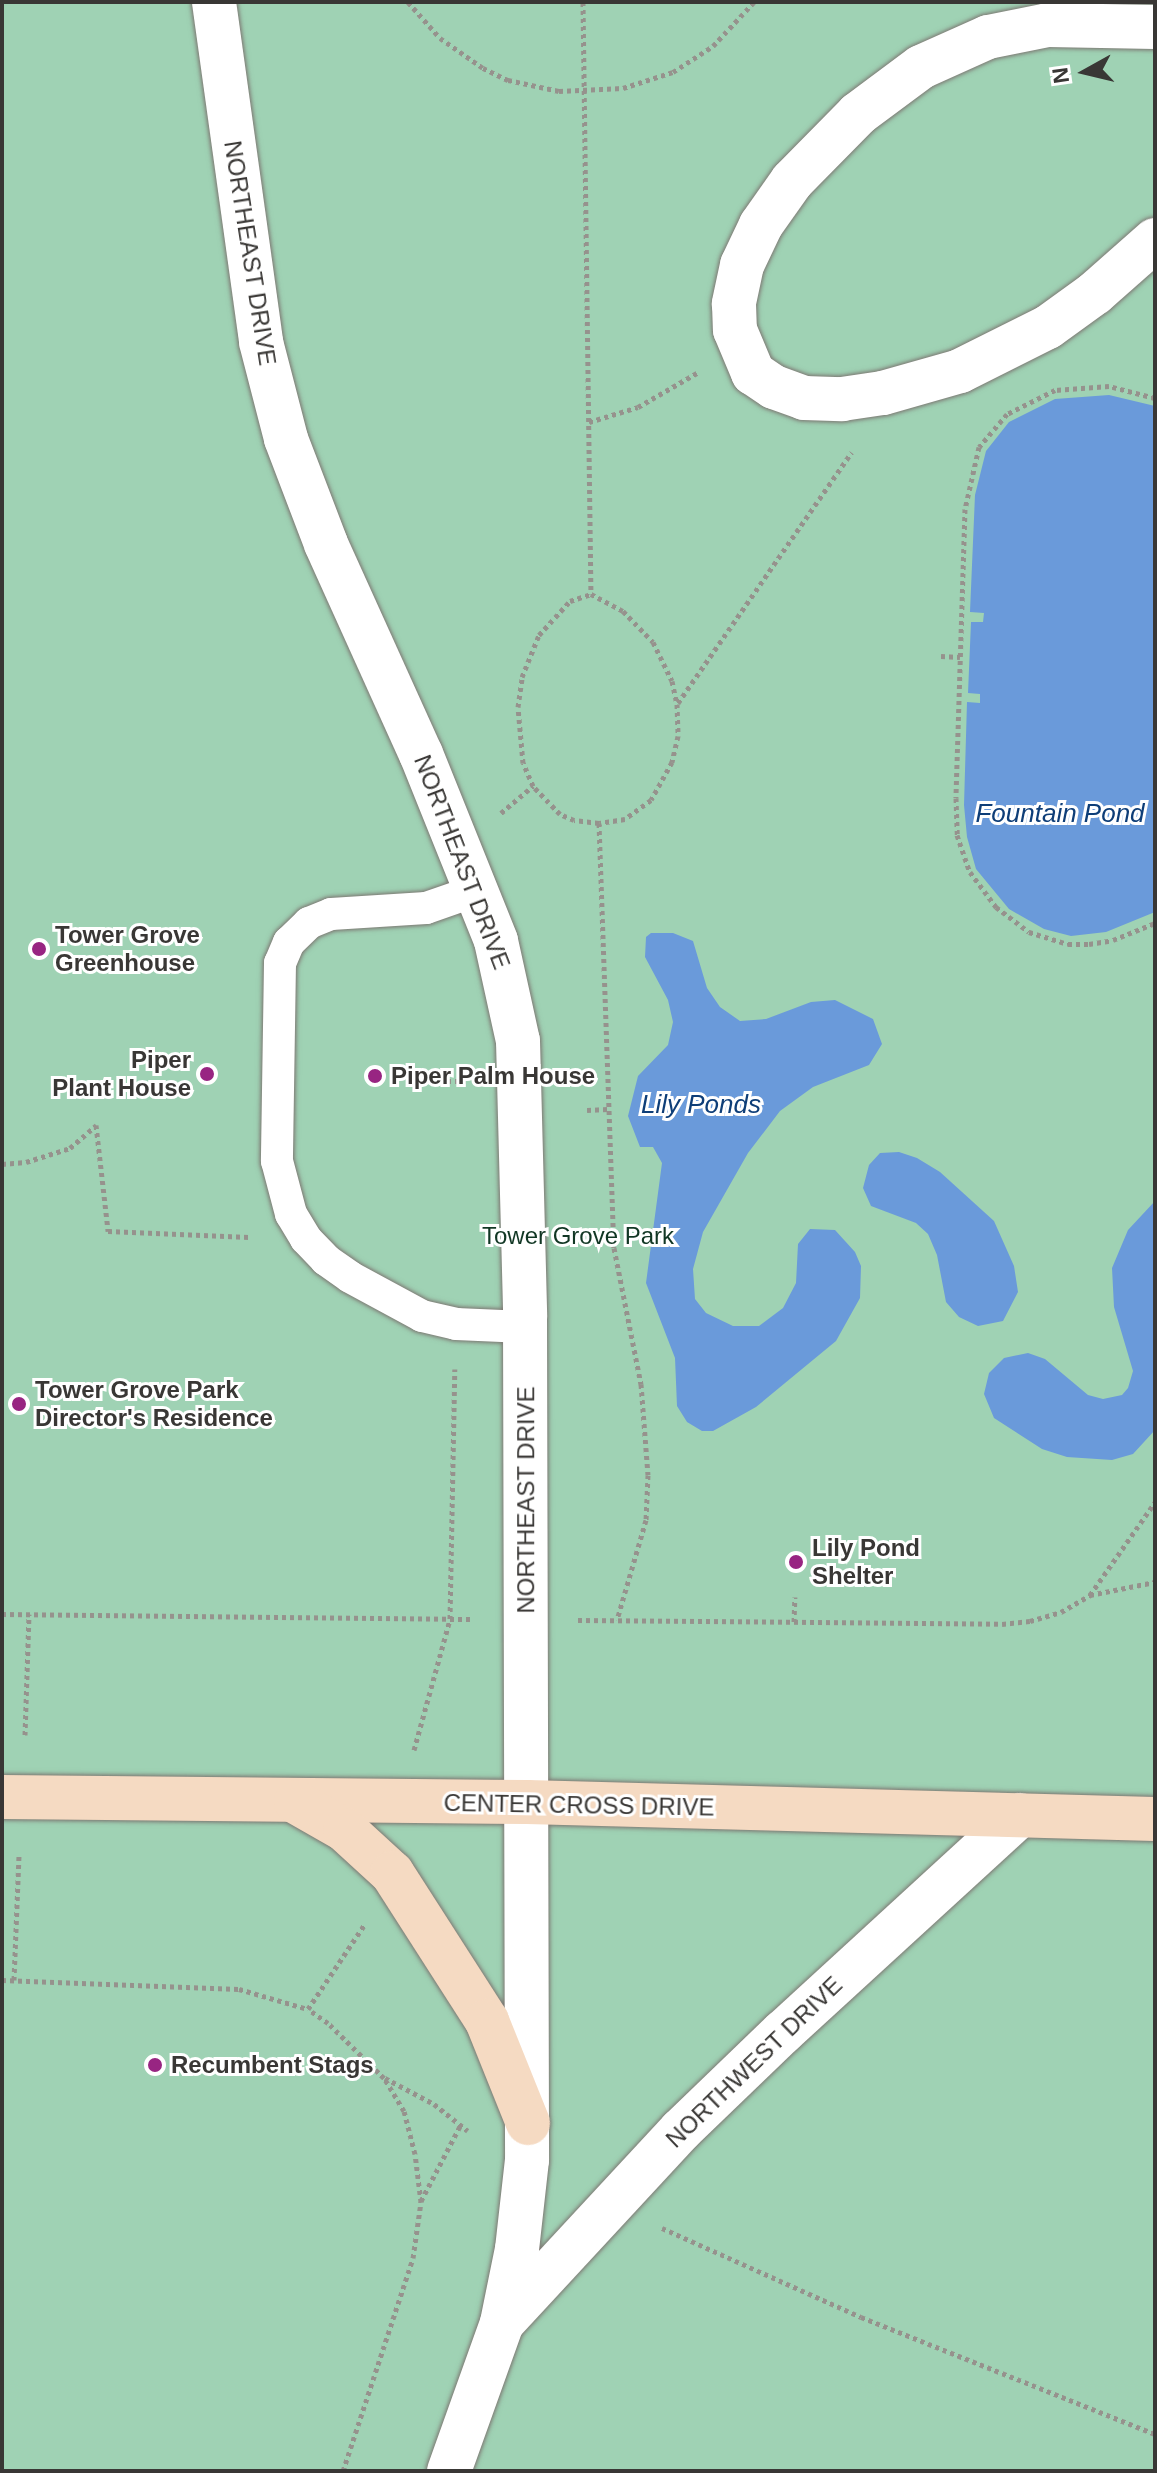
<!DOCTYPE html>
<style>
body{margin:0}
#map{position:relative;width:1157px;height:2473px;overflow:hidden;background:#e5dfd9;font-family:Arial,sans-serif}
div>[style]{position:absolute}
.green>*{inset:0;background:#9fd2b4}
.water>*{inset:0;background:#6a9ada}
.path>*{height:5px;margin-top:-2.5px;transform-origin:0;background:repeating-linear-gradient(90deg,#96928d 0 4px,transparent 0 8px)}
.roads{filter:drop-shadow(0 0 2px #7d7873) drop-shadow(0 0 2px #7d7873)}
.lane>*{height:32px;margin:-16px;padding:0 16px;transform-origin:16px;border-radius:16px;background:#fff}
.street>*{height:44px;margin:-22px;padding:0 22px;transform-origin:22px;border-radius:22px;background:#fff}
.secondary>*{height:44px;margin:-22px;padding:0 22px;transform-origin:22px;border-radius:22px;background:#f5dac2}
.dots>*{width:22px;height:22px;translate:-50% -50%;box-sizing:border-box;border:4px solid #fff;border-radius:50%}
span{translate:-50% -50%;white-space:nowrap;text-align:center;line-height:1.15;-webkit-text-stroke:6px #fff;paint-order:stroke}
.street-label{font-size:24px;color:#393735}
.poi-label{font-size:24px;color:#393735;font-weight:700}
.left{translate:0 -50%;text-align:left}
.right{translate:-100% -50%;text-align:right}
.park-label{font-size:24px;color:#113724}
.water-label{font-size:26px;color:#0e3e78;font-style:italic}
.frame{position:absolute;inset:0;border:4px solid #393735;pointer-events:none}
.north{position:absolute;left:1045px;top:32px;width:80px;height:80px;-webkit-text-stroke:6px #fff;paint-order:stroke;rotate:262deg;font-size:22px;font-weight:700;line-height:32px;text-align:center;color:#393735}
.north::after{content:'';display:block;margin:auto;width:28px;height:36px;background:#393735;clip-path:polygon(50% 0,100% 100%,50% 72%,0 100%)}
</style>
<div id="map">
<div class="green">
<div style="clip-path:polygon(2px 2px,1155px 2px,1155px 2471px,2px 2471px)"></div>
</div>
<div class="water">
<div style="clip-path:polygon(1109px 395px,1155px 406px,1155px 912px,1106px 932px,1071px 936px,1044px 929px,1009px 909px,976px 869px,967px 837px,964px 805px,967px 702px,980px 703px,980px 694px,968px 693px,971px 622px,983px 622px,984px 613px,970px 612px,975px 495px,986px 451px,1009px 422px,1055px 399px)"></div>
<div style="clip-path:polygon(651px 933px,673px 933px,693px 941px,707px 988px,720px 1007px,740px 1021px,766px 1019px,811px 1002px,835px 1000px,873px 1019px,882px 1044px,869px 1065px,813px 1087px,780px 1111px,748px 1153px,703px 1232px,693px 1269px,695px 1299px,706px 1313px,733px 1326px,759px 1326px,783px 1308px,796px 1283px,798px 1244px,810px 1229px,835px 1230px,855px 1252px,861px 1266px,860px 1298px,836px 1341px,756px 1407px,713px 1431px,702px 1431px,687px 1422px,677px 1406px,675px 1358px,646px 1283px,662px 1163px,653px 1147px,640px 1147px,628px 1116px,638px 1076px,668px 1045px,673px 1022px,668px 1000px,645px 957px,646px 937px)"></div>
<div style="clip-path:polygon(899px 1152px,917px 1158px,940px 1172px,994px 1221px,1014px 1266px,1018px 1292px,1003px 1321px,978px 1326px,959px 1317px,946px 1302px,937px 1255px,928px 1234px,916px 1223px,871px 1206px,863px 1188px,869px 1165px,880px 1153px)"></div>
<div style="clip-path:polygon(1155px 1201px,1155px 1430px,1133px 1454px,1112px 1460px,1067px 1457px,1042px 1449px,994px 1418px,984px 1394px,989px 1373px,1004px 1358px,1028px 1353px,1045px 1359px,1088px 1395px,1103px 1399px,1122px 1395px,1128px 1388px,1133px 1371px,1114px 1307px,1112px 1268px,1128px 1230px)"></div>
</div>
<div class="path">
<div style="left:408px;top:2px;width:48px;rotate:48.4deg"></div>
<div style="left:440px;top:38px;width:52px;rotate:34.9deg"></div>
<div style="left:483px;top:68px;width:28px;rotate:26deg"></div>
<div style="left:508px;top:80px;width:52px;rotate:12.2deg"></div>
<div style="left:559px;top:91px;width:64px;rotate:-2.7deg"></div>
<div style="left:623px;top:88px;width:52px;rotate:-17.7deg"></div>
<div style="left:673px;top:72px;width:48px;rotate:-33deg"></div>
<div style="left:713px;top:46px;width:60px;rotate:-47deg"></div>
<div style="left:583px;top:2px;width:592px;rotate:89.23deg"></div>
<div style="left:1155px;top:398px;width:48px;rotate:-165.4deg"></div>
<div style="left:1109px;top:386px;width:54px;rotate:175.8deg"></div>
<div style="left:1055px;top:390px;width:54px;rotate:153.4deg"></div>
<div style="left:1007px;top:414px;width:43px;rotate:130.3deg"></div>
<div style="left:979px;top:447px;width:64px;rotate:102.7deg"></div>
<div style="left:965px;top:509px;width:289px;rotate:91.8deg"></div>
<div style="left:956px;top:798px;width:37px;rotate:88deg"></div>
<div style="left:957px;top:835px;width:39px;rotate:71deg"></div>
<div style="left:970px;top:872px;width:44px;rotate:53.4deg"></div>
<div style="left:996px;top:907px;width:41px;rotate:37.1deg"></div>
<div style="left:1029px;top:932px;width:41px;rotate:17.1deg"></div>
<div style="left:1068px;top:944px;width:21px"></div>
<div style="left:1089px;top:944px;width:24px;rotate:-9deg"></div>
<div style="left:1113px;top:940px;width:45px;rotate:-22deg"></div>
<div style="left:589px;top:422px;width:51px;rotate:-17deg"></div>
<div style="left:638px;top:407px;width:68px;rotate:-30deg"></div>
<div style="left:591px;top:594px;width:36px;rotate:28deg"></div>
<div style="left:623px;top:611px;width:43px;rotate:45.9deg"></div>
<div style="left:653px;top:642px;width:43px;rotate:64deg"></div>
<div style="left:672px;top:681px;width:24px;rotate:78deg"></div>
<div style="left:677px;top:704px;width:32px;rotate:88deg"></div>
<div style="left:678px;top:736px;width:27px;rotate:103deg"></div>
<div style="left:672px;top:762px;width:43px;rotate:118.9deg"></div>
<div style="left:651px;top:800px;width:32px;rotate:144deg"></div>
<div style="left:625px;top:819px;width:26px;rotate:171deg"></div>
<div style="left:599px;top:823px;width:25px;rotate:-173deg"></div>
<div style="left:574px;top:820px;width:15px;rotate:-157deg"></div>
<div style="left:560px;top:814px;width:39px;rotate:-134deg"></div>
<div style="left:533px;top:786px;width:25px;rotate:-113deg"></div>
<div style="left:523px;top:763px;width:56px;rotate:-95.1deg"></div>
<div style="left:518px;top:707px;width:30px;rotate:-82deg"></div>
<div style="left:522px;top:677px;width:45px;rotate:-68deg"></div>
<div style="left:539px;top:635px;width:46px;rotate:-47.6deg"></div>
<div style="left:570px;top:601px;width:22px;rotate:-18deg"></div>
<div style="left:941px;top:656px;width:19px;rotate:3deg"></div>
<div style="left:678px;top:703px;width:305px;rotate:-55.3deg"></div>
<div style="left:501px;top:813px;width:42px;rotate:-40.2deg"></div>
<div style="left:599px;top:823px;width:425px;rotate:88deg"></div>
<div style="left:614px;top:1248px;width:139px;rotate:78.8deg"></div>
<div style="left:641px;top:1384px;width:91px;rotate:85.6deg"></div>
<div style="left:648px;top:1475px;width:45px;rotate:92.5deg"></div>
<div style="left:646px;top:1520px;width:104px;rotate:106.2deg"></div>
<div style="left:447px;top:1081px;width:19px"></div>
<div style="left:587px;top:1110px;width:21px;rotate:-3deg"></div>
<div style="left:2px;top:1164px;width:24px;rotate:-5deg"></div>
<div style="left:26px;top:1162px;width:46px;rotate:-17.7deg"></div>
<div style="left:70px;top:1148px;width:35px;rotate:-41deg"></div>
<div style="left:96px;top:1125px;width:107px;rotate:83.5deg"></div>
<div style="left:108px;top:1231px;width:141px;rotate:2.4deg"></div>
<div style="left:1090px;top:1595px;width:66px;rotate:-11.3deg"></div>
<div style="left:2px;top:1614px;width:448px;rotate:0.6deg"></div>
<div style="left:450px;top:1619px;width:250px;rotate:-88.9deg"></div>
<div style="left:578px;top:1620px;width:424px;rotate:0.5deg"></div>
<div style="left:1002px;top:1624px;width:28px;rotate:-6deg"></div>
<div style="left:1030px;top:1621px;width:32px;rotate:-16deg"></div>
<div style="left:1061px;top:1612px;width:34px;rotate:-30deg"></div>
<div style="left:1090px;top:1595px;width:113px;rotate:-55deg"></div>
<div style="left:794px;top:1622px;width:25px;rotate:-88deg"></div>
<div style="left:25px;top:1735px;width:121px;rotate:-88.1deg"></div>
<div style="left:414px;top:1750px;width:136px;rotate:-74.6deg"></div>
<div style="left:450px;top:1619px;width:22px"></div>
<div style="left:2px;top:1980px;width:237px;rotate:2.2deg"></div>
<div style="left:239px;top:1989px;width:72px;rotate:16.2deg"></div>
<div style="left:14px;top:1980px;width:124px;rotate:-87.7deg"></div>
<div style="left:385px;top:2078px;width:55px;rotate:28deg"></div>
<div style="left:434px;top:2104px;width:43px;rotate:38.5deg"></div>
<div style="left:421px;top:2201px;width:87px;rotate:-62.5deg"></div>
<div style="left:662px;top:2228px;width:218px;rotate:24.1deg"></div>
<div style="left:861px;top:2317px;width:316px;rotate:21.7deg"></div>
<div style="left:343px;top:2471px;width:224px;rotate:-71.8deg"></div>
<div style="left:413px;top:2258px;width:57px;rotate:-81.9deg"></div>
<div style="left:421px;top:2202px;width:48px;rotate:-97.1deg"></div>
<div style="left:415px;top:2154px;width:44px;rotate:-104.3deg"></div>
<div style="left:404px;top:2111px;width:39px;rotate:-121deg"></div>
<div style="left:384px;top:2078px;width:78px;rotate:-135.5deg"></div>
<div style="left:328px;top:2023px;width:24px;rotate:-145deg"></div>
<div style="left:308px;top:2009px;width:102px;rotate:-56.2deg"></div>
</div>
<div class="roads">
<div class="lane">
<div style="left:475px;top:891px;width:52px;rotate:160.9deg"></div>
<div style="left:426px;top:908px;width:95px;rotate:176.4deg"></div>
<div style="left:331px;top:914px;width:24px;rotate:158deg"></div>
<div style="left:309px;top:923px;width:28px;rotate:136deg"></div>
<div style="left:289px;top:942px;width:23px;rotate:113deg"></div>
<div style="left:280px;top:963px;width:198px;rotate:90.9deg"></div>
<div style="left:277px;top:1161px;width:55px;rotate:75.2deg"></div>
<div style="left:291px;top:1214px;width:29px;rotate:59deg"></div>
<div style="left:306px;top:1239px;width:29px;rotate:46deg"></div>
<div style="left:326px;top:1260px;width:29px;rotate:35deg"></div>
<div style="left:350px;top:1277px;width:82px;rotate:28.4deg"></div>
<div style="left:422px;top:1316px;width:35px;rotate:13deg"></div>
<div style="left:456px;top:1324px;width:69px;rotate:2.5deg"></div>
</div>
<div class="street">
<div style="left:214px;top:2px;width:343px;rotate:82.1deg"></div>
<div style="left:261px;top:342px;width:100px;rotate:75.5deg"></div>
<div style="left:286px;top:439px;width:112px;rotate:69.1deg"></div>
<div style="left:326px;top:544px;width:230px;rotate:65.7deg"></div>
<div style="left:421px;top:754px;width:201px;rotate:68.1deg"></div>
<div style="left:496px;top:941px;width:102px;rotate:77.6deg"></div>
<div style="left:518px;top:1041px;width:276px;rotate:88.5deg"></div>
<div style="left:525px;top:1317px;width:843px;rotate:89.86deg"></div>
<div style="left:527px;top:2160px;width:90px;rotate:96.4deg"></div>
<div style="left:517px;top:2249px;width:76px;rotate:101.5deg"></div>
<div style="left:502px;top:2323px;width:157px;rotate:109.7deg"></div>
<div style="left:1155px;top:27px;width:107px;rotate:-178.9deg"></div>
<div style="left:1048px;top:25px;width:61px;rotate:168.7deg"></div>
<div style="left:988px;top:37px;width:73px;rotate:155.9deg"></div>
<div style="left:921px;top:67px;width:79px;rotate:143.3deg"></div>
<div style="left:858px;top:114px;width:94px;rotate:134.6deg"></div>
<div style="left:792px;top:181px;width:54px;rotate:125.2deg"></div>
<div style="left:761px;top:225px;width:44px;rotate:115.4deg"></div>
<div style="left:742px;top:265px;width:40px;rotate:102deg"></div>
<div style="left:734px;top:304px;width:26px;rotate:88deg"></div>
<div style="left:735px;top:330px;width:47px;rotate:67.3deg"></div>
<div style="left:753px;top:373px;width:25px;rotate:34deg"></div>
<div style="left:774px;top:387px;width:32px;rotate:20deg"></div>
<div style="left:804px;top:398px;width:38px;rotate:2deg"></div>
<div style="left:842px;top:399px;width:41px;rotate:-8.3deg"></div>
<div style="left:883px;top:393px;width:80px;rotate:-15.9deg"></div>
<div style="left:960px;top:371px;width:98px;rotate:-26.6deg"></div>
<div style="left:1048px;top:327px;width:58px;rotate:-35.9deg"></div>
<div style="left:1095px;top:293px;width:80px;rotate:-41.5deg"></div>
<div style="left:504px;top:2321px;width:260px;rotate:-47.2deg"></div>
<div style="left:681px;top:2130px;width:141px;rotate:-43.9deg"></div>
<div style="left:783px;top:2032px;width:321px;rotate:-42.5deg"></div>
</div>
<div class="secondary">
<div style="left:2px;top:1797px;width:525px;rotate:0.55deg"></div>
<div style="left:527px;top:1802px;width:628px;rotate:1.55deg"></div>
<div style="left:296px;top:1802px;width:56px;rotate:29.7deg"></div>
<div style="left:345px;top:1830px;width:64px;rotate:42.5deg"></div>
<div style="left:392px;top:1873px;width:176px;rotate:57.3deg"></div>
<div style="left:487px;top:2021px;width:110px;rotate:68.1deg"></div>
</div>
</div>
<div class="dots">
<div style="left:39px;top:949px;background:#982582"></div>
<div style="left:207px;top:1074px;background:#982582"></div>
<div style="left:375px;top:1076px;background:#982582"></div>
<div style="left:19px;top:1404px;background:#982582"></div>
<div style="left:796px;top:1562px;background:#982582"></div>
<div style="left:155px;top:2065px;background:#982582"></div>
</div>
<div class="street-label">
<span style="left:250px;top:253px;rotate:81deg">NORTHEAST DRIVE</span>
<span style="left:462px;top:862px;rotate:69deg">NORTHEAST DRIVE</span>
<span style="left:526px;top:1500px;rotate:-90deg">NORTHEAST DRIVE</span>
<span style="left:579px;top:1805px;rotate:1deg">CENTER CROSS DRIVE</span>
<span style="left:754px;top:2062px;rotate:-44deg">NORTHWEST DRIVE</span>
</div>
<div class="poi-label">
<span class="left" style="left:55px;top:949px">Tower Grove<br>Greenhouse</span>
<span class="right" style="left:191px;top:1074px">Piper<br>Plant House</span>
<span class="left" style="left:391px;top:1076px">Piper Palm House</span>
<span class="left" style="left:35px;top:1404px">Tower Grove Park<br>Director's Residence</span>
<span class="left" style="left:812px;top:1562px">Lily Pond<br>Shelter</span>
<span class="left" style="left:171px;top:2065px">Recumbent Stags</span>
</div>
<div class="park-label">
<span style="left:578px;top:1236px">Tower Grove Park</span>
</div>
<div class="water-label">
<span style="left:1060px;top:814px">Fountain Pond</span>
<span style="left:701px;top:1105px">Lily Ponds</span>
</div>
<div class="frame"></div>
<div class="north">N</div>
</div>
